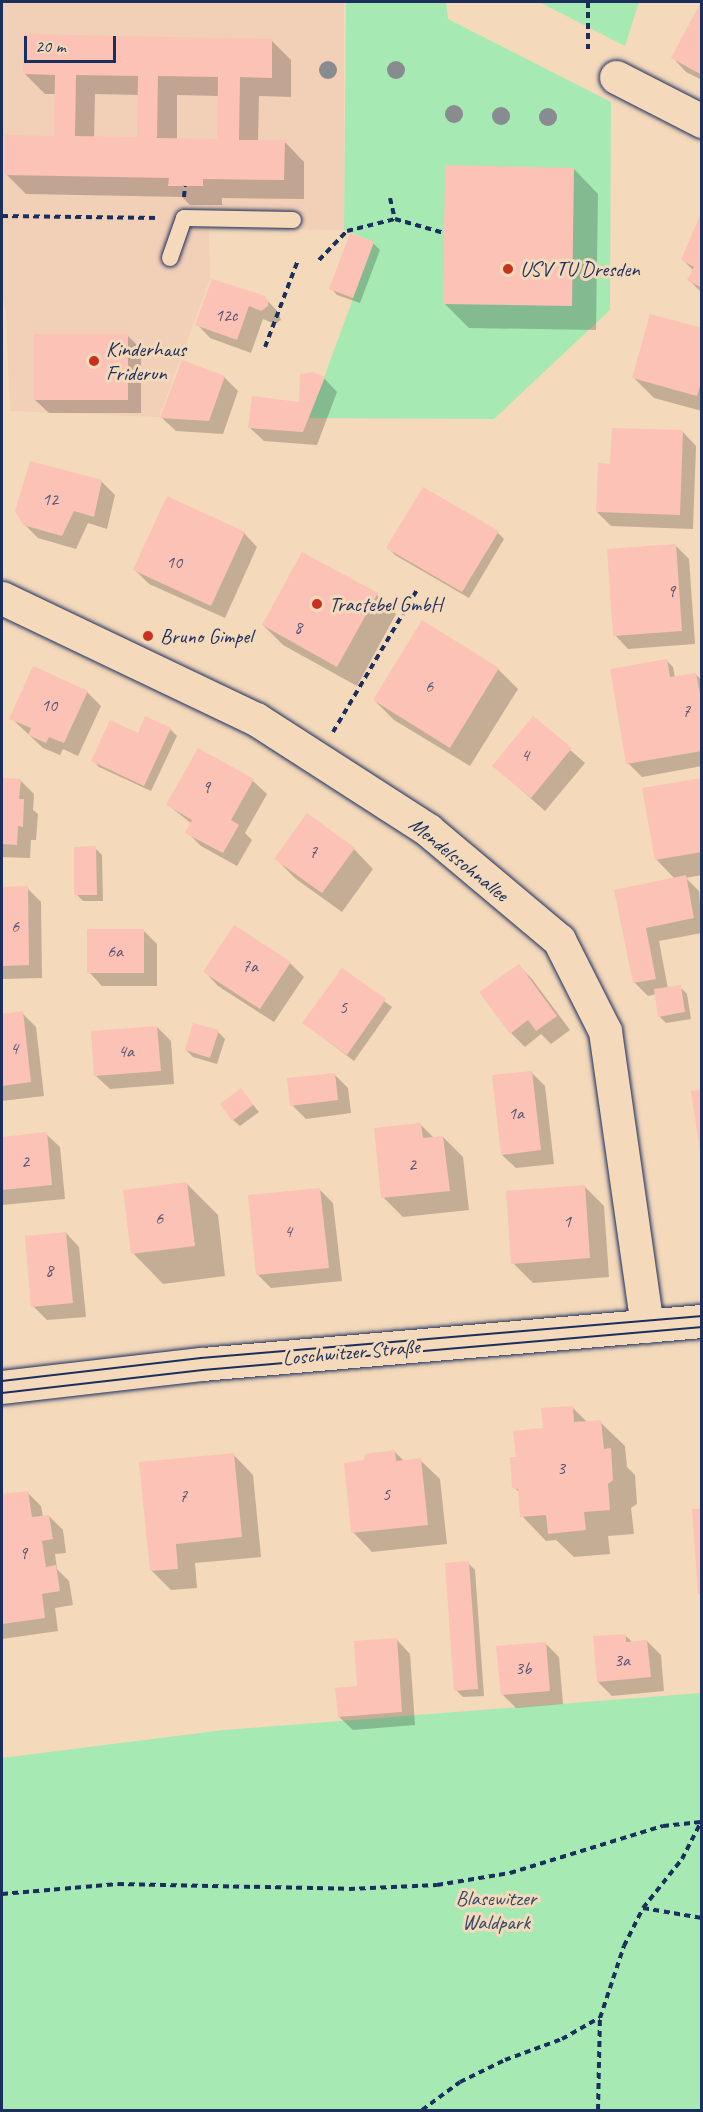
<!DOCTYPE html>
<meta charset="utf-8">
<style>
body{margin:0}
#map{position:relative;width:703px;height:2112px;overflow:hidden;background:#f4d9bb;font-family:Caveat,sans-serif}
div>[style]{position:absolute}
.built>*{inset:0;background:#f2cfb7}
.green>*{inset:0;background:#a6e9b3}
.shadow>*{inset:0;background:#0003}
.building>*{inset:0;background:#fcc2b5}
.path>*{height:4px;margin-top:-2px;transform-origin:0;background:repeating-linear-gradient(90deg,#1b2f5e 0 6px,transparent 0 10.5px)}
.roads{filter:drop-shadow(0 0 2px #1b2f5e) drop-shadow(0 0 2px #1b2f5e)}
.lane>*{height:16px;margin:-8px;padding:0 8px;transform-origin:8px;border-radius:8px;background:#f4d9bb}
.street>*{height:33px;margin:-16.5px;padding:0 16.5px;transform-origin:16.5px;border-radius:16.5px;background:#f4d9bb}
.secondary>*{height:33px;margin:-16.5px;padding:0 16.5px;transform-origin:16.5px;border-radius:16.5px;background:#f4d9bb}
.tram>*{height:1.5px;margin:-0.75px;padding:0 0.75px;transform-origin:0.75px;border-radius:0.75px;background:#1b2f5e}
.trees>*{width:18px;height:18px;margin:-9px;border-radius:50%;background:#888b8f}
.dots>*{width:16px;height:16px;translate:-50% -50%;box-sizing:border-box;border:3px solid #f4d9bb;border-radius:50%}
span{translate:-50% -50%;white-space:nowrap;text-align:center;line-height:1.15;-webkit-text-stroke:6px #f4d9bb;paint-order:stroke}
.number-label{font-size:18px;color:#535474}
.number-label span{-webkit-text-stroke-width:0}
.poi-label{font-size:21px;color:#1b2f5e}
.left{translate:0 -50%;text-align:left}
.street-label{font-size:21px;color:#1b2f5e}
.park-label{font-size:21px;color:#304b6b}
.frame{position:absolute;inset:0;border:3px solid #1b2f5e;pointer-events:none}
.scale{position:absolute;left:24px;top:36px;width:92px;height:27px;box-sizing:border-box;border:3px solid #1b2f5e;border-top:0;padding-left:8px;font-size:18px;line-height:21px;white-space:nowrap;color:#1b2f5e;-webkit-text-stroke:4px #f4d9bb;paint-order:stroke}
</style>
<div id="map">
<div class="built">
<div style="clip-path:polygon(2px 2px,344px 2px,344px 230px,209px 229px,210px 279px,159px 417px,10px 411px,6px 311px,2px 295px)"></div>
</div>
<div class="green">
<div style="clip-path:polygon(346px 2px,446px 2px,448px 19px,611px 102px,610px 310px,494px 419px,309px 418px,374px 242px,344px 230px)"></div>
<div style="clip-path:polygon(539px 2px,639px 2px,625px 46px)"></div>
<div style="clip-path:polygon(701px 1693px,701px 2110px,2px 2110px,2px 1758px,224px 1730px)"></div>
</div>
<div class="shadow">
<div style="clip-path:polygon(702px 6px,702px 80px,686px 72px,673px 58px)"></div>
<div style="clip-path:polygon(evenodd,272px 41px,291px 60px,291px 97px,259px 96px,258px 141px,285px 142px,304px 162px,304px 199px,222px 198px,222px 205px,190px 205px,182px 197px,26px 194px,6px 174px,56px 138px,57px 94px,45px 94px,25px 74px,272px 41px,95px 94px,139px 95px,138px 139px,94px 138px,95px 94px,272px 41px,177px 95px,219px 96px,218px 141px,177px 140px,177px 95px)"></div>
<div style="clip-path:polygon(574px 169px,598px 194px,596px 330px,469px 328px,444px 303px)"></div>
<div style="clip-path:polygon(702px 215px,702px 293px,689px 280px,694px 271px,683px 260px)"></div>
<div style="clip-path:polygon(373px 243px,380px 250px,360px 303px,337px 295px,331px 288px)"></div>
<div style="clip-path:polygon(264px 297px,278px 312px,281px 320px,275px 324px,263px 319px,251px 353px,210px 338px,197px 324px)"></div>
<div style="clip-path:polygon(702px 330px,702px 411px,654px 398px,634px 378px)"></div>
<div style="clip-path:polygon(127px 335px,141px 349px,141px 413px,49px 413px,35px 400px)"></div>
<div style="clip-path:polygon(224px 377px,238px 391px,223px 434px,176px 431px,162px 418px)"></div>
<div style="clip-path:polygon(324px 378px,337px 392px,317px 445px,264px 441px,250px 428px,300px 404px)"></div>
<div style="clip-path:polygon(683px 432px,696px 446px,693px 529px,611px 526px,597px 512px,612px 465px)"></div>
<div style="clip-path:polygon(101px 481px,115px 495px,107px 529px,88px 523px,76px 549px,38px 538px,24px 524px)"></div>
<div style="clip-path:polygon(244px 533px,257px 547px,225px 618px,149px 584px,135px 570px)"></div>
<div style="clip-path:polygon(498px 533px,504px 539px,469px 598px,395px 555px,388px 548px)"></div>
<div style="clip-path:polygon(675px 545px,689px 559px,695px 644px,628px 649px,615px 635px)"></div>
<div style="clip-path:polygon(377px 595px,396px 614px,357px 686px,283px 645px,263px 625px)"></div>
<div style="clip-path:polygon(666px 660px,673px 667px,675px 678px,695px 674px,702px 680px,702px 766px,642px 777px,628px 763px)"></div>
<div style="clip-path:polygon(498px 669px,518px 689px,470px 766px,394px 720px,374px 700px)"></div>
<div style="clip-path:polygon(87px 692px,101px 706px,78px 756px,63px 749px,60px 755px,43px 748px,11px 718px)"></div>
<div style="clip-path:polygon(534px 718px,585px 763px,545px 811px,494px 766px)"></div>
<div style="clip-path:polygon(170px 729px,177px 736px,151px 791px,99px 767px,93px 760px,138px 735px)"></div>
<div style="clip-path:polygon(198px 750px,253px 781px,267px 794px,245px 833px,252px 840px,237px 866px,201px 846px,187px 832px,192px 824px,168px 805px)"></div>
<div style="clip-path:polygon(2px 779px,20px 780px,34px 794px,33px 810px,38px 814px,36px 840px,31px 840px,30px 858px,2px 857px)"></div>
<div style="clip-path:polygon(702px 779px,702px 875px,686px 878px,699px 891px,702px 933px,659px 941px,668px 989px,680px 987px,687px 994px,691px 1019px,666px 1023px,659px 1016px,656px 994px,648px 996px,634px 982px,616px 891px,675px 879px,656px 859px)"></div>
<div style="clip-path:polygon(95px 848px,102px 855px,103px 901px,83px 901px,76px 894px)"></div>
<div style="clip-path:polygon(354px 849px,373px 869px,342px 912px,296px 879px,276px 859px)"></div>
<div style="clip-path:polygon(2px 888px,27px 888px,41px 902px,42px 978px,2px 979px)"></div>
<div style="clip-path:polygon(143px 930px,157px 944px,157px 986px,102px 986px,89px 972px)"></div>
<div style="clip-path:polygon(290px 963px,304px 977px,274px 1022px,218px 986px,205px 972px)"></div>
<div style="clip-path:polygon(519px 966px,532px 979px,570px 1030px,551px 1044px,541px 1034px,525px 1047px,511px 1033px)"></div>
<div style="clip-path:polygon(342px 970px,392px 1007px,354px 1061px,304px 1023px)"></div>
<div style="clip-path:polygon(22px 1013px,36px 1027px,44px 1096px,2px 1101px,2px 1016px)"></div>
<div style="clip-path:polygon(157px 1027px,171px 1041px,174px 1084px,110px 1089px,96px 1076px)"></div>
<div style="clip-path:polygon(218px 1032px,225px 1039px,217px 1064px,193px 1057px,186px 1050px)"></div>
<div style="clip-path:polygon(531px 1072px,545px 1086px,554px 1164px,516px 1168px,502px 1155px)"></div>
<div style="clip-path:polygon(334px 1074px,348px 1088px,351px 1113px,306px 1119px,292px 1105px)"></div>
<div style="clip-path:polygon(241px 1090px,259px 1112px,240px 1126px,233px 1120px)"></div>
<div style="clip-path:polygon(421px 1125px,434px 1138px,443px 1137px,463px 1157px,469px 1210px,403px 1217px,383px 1197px)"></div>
<div style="clip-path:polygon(46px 1134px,60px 1147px,65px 1199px,2px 1205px,2px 1138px)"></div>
<div style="clip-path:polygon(187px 1184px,218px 1215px,225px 1276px,163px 1284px,133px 1253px)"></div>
<div style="clip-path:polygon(584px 1186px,604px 1206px,609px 1277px,533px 1283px,513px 1263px)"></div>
<div style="clip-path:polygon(320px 1190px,333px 1203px,342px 1281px,271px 1288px,258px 1275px)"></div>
<div style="clip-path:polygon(66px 1233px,79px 1247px,86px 1317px,47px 1320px,33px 1306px)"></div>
<div style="clip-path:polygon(572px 1407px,588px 1423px,600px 1422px,625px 1446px,627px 1467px,635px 1475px,637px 1504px,631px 1508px,634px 1534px,608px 1536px,610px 1554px,574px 1557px,556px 1540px,546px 1541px,522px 1516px,520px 1493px,514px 1487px,517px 1458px,545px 1429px)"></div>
<div style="clip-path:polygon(395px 1452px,404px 1461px,420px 1460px,440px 1479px,447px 1544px,372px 1552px,353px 1532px,365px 1462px)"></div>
<div style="clip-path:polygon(234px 1455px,253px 1475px,261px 1557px,195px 1563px,197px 1588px,171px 1590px,151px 1570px)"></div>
<div style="clip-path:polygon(28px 1493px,41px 1506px,43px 1517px,49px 1516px,63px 1530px,66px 1553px,55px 1554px,57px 1569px,69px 1581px,73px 1605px,55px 1608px,58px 1631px,2px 1639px,2px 1496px)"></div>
<div style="clip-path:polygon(468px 1563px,475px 1570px,484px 1696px,463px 1697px,456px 1690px)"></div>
<div style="clip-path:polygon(625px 1635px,633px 1643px,647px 1641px,661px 1655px,664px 1691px,612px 1696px,598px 1682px)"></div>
<div style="clip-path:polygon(397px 1640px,410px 1654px,415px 1725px,353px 1730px,339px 1717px)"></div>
<div style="clip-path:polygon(545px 1643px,559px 1657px,563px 1704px,516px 1708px,502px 1694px)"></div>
</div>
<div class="building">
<div style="clip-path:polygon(701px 2px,702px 2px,702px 75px,671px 58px)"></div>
<div style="clip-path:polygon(evenodd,24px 34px,272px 39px,272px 78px,240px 77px,239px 140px,285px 140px,284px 180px,203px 179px,203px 186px,168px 186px,169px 178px,5px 175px,5px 135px,54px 136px,55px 75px,23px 74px,24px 34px,76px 75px,138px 76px,137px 137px,75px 136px,76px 75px,24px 34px,158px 76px,218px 77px,217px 139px,157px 138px,158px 76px)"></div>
<div style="clip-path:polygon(445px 165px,574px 168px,572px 306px,443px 304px)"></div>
<div style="clip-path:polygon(702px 211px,702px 288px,687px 280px,694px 267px,681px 260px)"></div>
<div style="clip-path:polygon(350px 233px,374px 242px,353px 298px,329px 289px)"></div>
<div style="clip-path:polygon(212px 279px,265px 296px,268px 301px,268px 306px,261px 311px,249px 306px,237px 340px,195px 325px)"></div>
<div style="clip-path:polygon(650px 314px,702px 328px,702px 379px,697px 396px,632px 378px)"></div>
<div style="clip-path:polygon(34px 334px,128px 334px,128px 400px,34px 400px)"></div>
<div style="clip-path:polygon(182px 360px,225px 376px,209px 421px,160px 418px)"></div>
<div style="clip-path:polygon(313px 372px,325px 377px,303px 432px,248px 428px,252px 396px,299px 402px,300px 374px)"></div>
<div style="clip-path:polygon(612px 428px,683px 430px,680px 515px,596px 512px,598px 463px,610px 464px)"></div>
<div style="clip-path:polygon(30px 461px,102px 480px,94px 517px,74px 511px,62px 536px,23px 525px,15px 511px)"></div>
<div style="clip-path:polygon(423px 487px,499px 531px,462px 592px,386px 548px)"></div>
<div style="clip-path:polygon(167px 496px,245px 532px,211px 606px,133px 570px)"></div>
<div style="clip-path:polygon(676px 544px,682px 631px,613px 636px,607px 549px)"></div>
<div style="clip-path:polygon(302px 552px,378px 593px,337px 667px,262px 625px)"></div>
<div style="clip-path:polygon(422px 620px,499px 668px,450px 748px,373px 700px)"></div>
<div style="clip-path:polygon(667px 659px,670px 677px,696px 673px,702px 704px,702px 751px,626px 764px,610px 669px)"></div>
<div style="clip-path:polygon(33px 666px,88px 691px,64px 743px,49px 737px,46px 743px,28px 735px,31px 728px,9px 719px)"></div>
<div style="clip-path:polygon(145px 716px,171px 728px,144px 786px,91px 761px,110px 720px,138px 733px)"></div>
<div style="clip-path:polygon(533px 716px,572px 748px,531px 798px,492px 766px)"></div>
<div style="clip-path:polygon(198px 748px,254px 779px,231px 820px,239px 825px,223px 853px,185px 833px,192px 820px,166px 805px)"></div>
<div style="clip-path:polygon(2px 778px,21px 779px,19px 799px,24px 799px,23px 827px,18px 826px,17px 845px,2px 844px)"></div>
<div style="clip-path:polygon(702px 778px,702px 852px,655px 860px,642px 788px)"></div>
<div style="clip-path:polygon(307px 813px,355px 848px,322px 893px,274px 859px)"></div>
<div style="clip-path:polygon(96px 846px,97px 895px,74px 895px,74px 847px)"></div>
<div style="clip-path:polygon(686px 875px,694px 918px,646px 928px,656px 979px,633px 983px,614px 890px)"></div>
<div style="clip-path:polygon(28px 886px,29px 965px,2px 966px,2px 887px)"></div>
<div style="clip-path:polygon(234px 925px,291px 962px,260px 1009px,203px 972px)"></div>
<div style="clip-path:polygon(87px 929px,144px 929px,144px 973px,87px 973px)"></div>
<div style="clip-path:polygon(519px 964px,557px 1016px,536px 1031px,528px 1020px,510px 1034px,479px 992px)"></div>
<div style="clip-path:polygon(342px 968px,386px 999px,347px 1055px,302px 1023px)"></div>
<div style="clip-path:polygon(681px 985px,685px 1012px,658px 1017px,654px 989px)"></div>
<div style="clip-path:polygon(23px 1011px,31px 1082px,2px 1086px,2px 1014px)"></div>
<div style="clip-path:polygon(193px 1023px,219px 1030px,210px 1058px,185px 1050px)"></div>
<div style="clip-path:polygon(157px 1026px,161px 1071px,94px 1076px,91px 1031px)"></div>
<div style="clip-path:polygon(532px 1071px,541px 1150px,501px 1155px,492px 1075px)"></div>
<div style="clip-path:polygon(335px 1073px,338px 1100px,290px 1106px,287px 1078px)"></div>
<div style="clip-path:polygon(241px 1088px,253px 1105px,232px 1121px,220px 1104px)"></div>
<div style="clip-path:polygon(702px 1090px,702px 1151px,700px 1151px,691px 1091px)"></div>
<div style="clip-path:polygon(421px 1123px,423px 1138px,443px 1136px,450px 1191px,381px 1198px,374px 1128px)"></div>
<div style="clip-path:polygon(47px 1132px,52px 1185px,2px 1190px,2px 1137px)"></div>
<div style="clip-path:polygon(187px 1182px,195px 1246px,131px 1254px,123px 1190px)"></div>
<div style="clip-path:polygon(585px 1185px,590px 1258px,511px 1264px,506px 1191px)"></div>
<div style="clip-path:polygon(320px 1188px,329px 1268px,256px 1275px,248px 1195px)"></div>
<div style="clip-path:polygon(66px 1232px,73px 1303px,31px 1307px,25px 1236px)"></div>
<div style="clip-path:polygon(573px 1406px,574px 1422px,601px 1420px,604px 1449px,611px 1448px,613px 1480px,608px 1484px,610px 1510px,584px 1512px,586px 1530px,548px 1534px,546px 1515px,520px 1517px,518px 1489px,512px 1488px,510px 1457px,516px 1457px,513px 1431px,543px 1428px,541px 1408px)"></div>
<div style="clip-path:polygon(395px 1450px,396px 1461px,421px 1458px,428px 1525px,351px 1533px,344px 1463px,364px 1460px,365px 1454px)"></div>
<div style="clip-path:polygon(234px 1453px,242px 1537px,176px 1544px,178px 1569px,150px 1571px,139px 1462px)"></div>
<div style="clip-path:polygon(28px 1491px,32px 1517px,49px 1515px,53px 1539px,42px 1541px,46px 1567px,56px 1565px,60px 1591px,42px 1594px,45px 1618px,2px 1624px,2px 1494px)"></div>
<div style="clip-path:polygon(692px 1509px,702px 1509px,702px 1594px,698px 1594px)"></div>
<div style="clip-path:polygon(469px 1561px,478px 1689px,454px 1691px,445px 1563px)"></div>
<div style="clip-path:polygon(626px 1634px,626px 1642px,647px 1640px,651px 1677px,597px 1682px,593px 1636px)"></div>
<div style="clip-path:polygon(397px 1638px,402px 1712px,338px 1717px,335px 1688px,357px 1686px,354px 1641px)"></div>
<div style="clip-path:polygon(546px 1642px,550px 1691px,501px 1695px,496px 1646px)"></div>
</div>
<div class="path">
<div style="left:588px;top:2px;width:47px;rotate:90deg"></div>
<div style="left:184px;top:197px;width:11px;rotate:-85deg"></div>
<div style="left:390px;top:198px;width:22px;rotate:77deg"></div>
<div style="left:395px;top:219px;width:51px;rotate:15.9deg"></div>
<div style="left:2px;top:216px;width:157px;rotate:0.7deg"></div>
<div style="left:319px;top:260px;width:40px;rotate:-46deg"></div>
<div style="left:347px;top:231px;width:49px;rotate:-14deg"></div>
<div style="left:265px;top:347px;width:93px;rotate:-69.2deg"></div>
<div style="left:333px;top:732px;width:165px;rotate:-59.4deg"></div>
<div style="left:2px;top:1894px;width:116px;rotate:-4.9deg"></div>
<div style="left:118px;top:1884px;width:231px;rotate:1.2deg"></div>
<div style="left:349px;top:1889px;width:88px;rotate:-2.6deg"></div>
<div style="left:437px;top:1885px;width:74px;rotate:-9.3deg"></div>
<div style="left:510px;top:1873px;width:160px;rotate:-17.1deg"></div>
<div style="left:663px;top:1826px;width:38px;rotate:-6deg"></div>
<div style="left:643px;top:1908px;width:60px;rotate:9.6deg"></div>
<div style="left:422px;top:2110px;width:47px;rotate:-36.4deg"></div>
<div style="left:460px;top:2082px;width:50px;rotate:-26.1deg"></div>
<div style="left:505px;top:2060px;width:61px;rotate:-20.2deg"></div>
<div style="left:562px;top:2039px;width:43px;rotate:-29.6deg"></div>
<div style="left:598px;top:2110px;width:92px;rotate:-88.8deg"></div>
<div style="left:600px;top:2018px;width:76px;rotate:-71.6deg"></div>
<div style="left:624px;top:1946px;width:42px;rotate:-63.4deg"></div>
<div style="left:643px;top:1908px;width:63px;rotate:-51.5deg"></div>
<div style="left:682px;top:1859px;width:42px;rotate:-62.8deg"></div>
</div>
<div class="roads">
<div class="lane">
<div style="left:170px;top:258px;width:42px;rotate:-70.7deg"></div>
<div style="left:184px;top:218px;width:109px;rotate:1.1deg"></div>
</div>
<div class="street">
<div style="left:616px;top:77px;width:97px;rotate:27.1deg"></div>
<div style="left:2px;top:598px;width:281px;rotate:25.5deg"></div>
<div style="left:256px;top:719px;width:205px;rotate:32.8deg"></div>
<div style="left:428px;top:830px;width:171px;rotate:40deg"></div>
<div style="left:559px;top:940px;width:102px;rotate:63.2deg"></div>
<div style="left:605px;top:1031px;width:298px;rotate:81.9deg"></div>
</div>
<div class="secondary">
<div style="left:2px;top:1387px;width:201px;rotate:-6.6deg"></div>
<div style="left:202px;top:1364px;width:502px;rotate:-4.92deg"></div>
</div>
</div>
<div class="tram">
<div style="left:2px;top:1381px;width:200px;rotate:-6.6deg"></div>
<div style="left:201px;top:1358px;width:503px;rotate:-4.79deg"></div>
<div style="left:2px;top:1393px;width:202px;rotate:-6.5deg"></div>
<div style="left:203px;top:1370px;width:501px;rotate:-4.93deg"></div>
</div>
<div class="trees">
<div style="left:328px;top:70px"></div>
<div style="left:396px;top:70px"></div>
<div style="left:454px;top:114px"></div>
<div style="left:501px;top:116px"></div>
<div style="left:548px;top:117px"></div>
</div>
<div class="dots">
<div style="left:508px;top:269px;background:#c8321e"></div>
<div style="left:94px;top:361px;background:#c8321e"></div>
<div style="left:317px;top:604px;background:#c8321e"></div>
<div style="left:148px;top:636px;background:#c8321e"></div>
</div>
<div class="number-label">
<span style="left:226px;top:315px">12c</span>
<span style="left:50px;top:499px">12</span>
<span style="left:174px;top:562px">10</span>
<span style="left:671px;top:591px">9</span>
<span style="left:298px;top:627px">8</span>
<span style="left:429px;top:686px">6</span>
<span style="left:49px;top:705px">10</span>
<span style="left:686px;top:711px">7</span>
<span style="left:525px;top:755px">4</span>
<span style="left:206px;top:787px">9</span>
<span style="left:313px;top:852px">7</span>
<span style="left:15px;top:926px">6</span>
<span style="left:115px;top:951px">6a</span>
<span style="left:250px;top:966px">7a</span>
<span style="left:343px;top:1007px">5</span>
<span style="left:14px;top:1048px">4</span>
<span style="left:126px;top:1051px">4a</span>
<span style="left:516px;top:1113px">1a</span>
<span style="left:25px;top:1161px">2</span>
<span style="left:412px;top:1164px">2</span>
<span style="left:159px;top:1218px">6</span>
<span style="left:567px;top:1221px">1</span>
<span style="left:288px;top:1231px">4</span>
<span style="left:49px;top:1270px">8</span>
<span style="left:561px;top:1468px">3</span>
<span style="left:386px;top:1494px">5</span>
<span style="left:183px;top:1496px">7</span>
<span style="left:23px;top:1553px">9</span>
<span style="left:622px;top:1660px">3a</span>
<span style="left:523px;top:1668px">3b</span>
</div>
<div class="poi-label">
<span class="left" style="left:520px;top:269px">USV TU Dresden</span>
<span class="left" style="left:106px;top:361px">Kinderhaus<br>Friderun</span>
<span class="left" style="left:329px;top:604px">Tractebel GmbH</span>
<span class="left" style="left:160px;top:636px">Bruno Gimpel</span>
</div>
<div class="street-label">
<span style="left:459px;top:859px;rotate:39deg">Mendelssohnallee</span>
<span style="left:351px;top:1352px;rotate:-5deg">Loschwitzer Straße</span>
</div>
<div class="park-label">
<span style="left:496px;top:1910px">Blasewitzer<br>Waldpark</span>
</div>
<div class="frame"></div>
<div class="scale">20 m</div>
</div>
